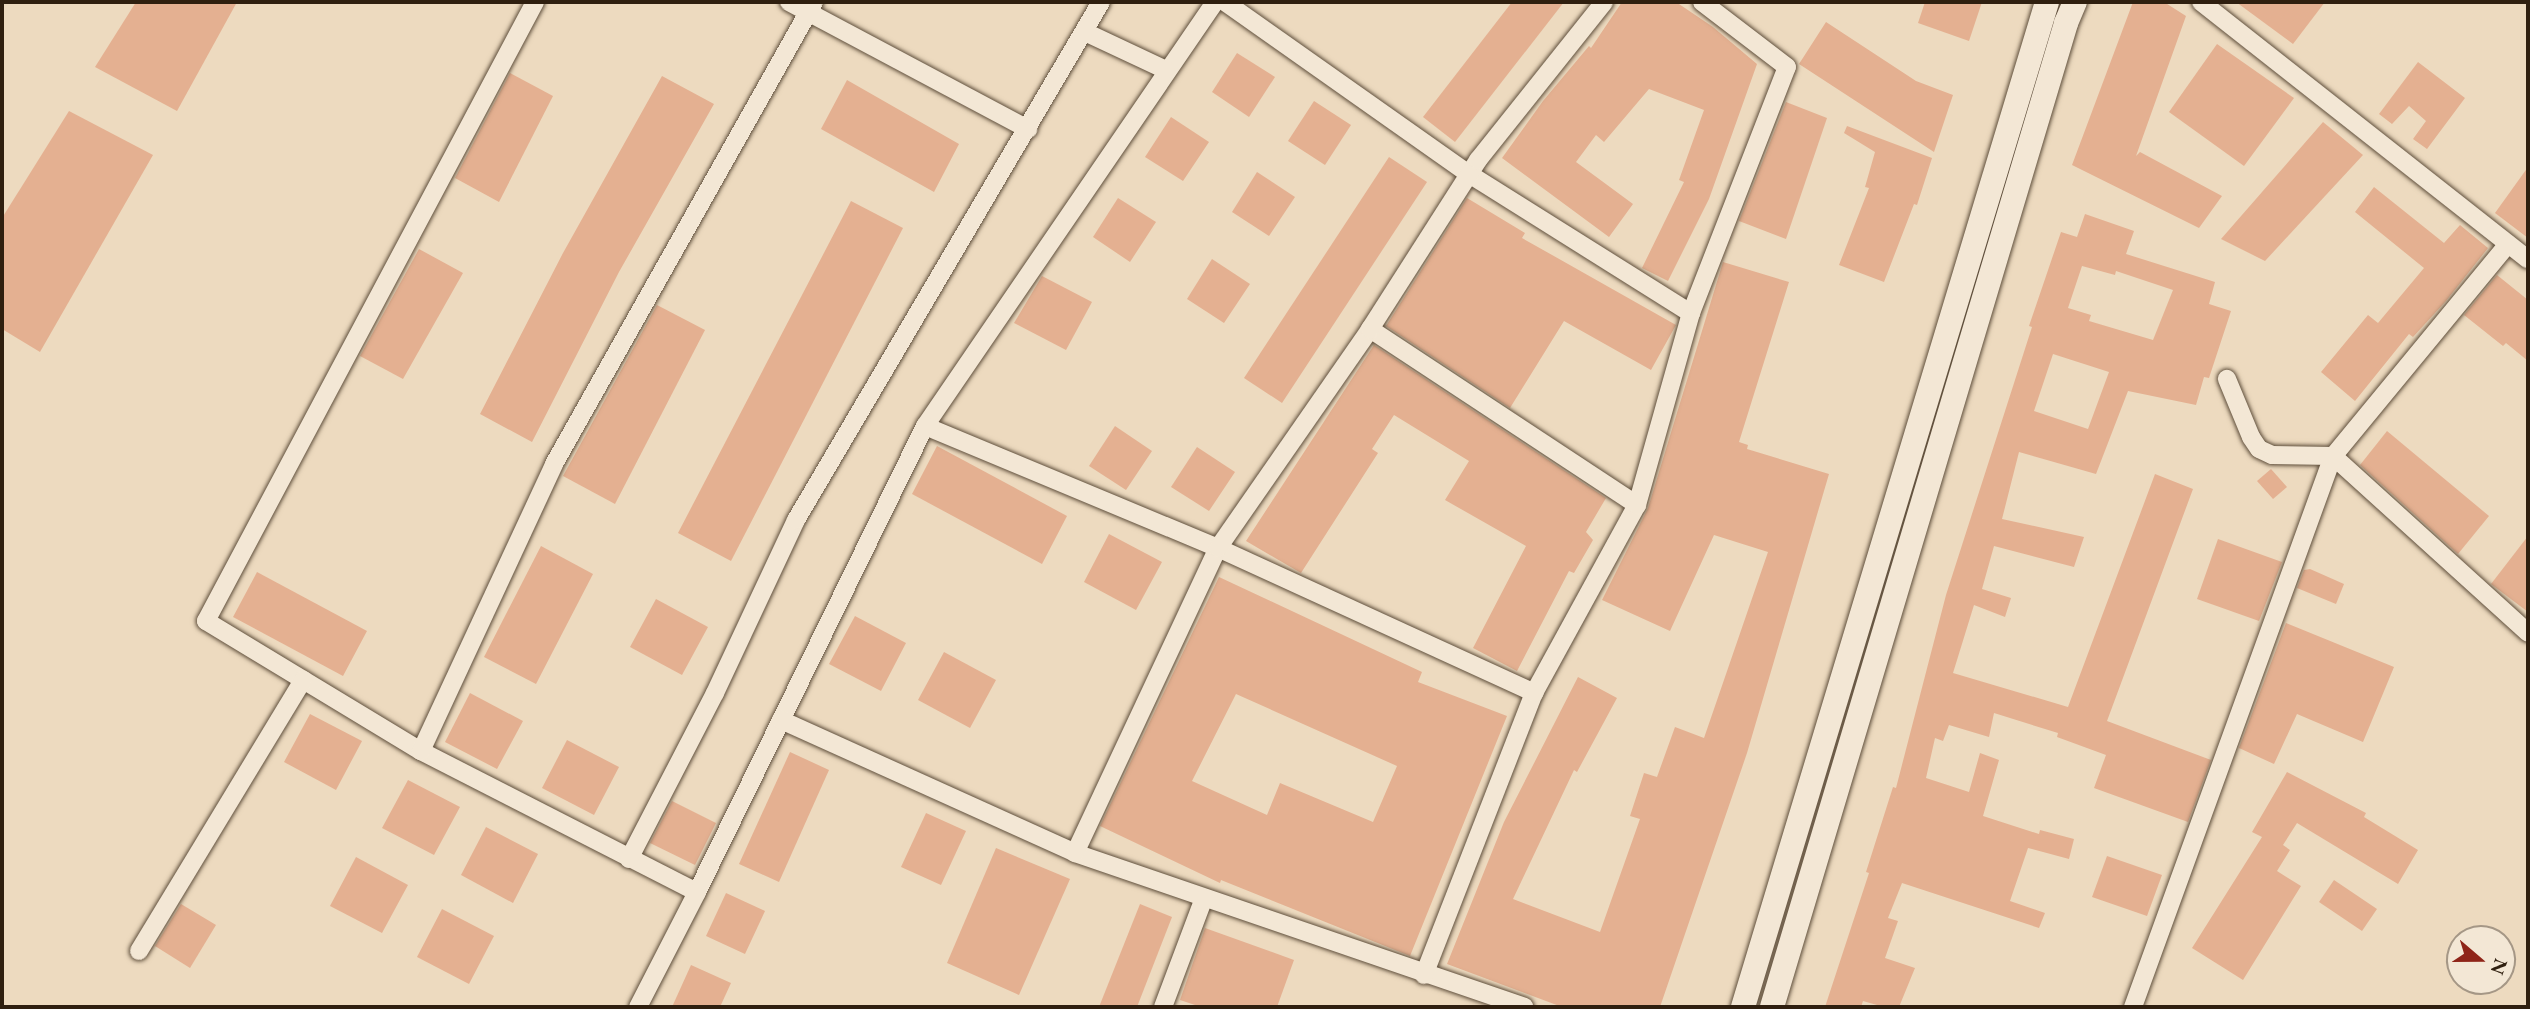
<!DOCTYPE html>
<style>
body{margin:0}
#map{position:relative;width:2530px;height:1009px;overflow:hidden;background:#eddabf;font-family:"EB Garamond",serif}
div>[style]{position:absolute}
.building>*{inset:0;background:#e4b091}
.roads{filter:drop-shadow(0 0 2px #5e4e3b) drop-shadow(0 0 2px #5e4e3b)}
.minor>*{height:18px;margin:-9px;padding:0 9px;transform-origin:9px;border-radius:9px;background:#f3e7d5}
.secondary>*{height:24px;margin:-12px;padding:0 12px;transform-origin:12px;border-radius:12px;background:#f3e7d5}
span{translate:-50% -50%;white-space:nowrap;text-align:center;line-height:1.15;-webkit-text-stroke:5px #f3e7d5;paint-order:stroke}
.frame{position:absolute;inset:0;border:4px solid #2f1f0f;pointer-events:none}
.north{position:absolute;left:2446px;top:925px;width:70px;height:70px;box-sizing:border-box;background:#f3e7d5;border:2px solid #a59786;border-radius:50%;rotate:110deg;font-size:19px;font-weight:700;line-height:28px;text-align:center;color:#2f1f0f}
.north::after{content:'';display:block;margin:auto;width:24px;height:32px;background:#8f2418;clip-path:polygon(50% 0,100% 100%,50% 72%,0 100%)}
</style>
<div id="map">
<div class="building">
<div style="clip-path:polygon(136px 2px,237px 2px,177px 111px,95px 67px)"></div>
<div style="clip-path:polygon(1512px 2px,1564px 2px,1455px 142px,1423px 117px)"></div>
<div style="clip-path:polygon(1622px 2px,1676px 2px,1713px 27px,1757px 64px,1709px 199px,1668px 281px,1642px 268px,1684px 182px,1679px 180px,1704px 110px,1649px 89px,1604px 142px,1596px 135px,1576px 162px,1633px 204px,1609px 237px,1502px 158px,1543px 101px,1589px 46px,1591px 48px)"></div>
<div style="clip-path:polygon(1925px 2px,1982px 2px,1969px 41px,1918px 23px)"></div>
<div style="clip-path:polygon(2133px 2px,2164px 2px,2186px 16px,2136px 156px,2140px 152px,2222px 196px,2199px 228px,2072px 165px)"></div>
<div style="clip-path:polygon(2236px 2px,2325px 2px,2293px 44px)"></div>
<div style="clip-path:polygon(1826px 22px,1916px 81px,1953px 95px,1934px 152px,1799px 64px)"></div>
<div style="clip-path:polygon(2217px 44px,2294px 98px,2244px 166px,2169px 112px)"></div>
<div style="clip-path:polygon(1237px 53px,1275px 77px,1249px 117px,1212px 92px)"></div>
<div style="clip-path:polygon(2418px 62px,2465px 98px,2427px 149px,2413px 139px,2426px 121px,2409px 106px,2392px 124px,2379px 114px)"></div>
<div style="clip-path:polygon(510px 73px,553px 96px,499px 202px,455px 178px)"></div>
<div style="clip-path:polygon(662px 76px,714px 104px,619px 272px,532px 442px,480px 414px,563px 253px)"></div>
<div style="clip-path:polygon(847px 80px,959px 144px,934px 192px,821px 129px)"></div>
<div style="clip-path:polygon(1314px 101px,1351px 125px,1325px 165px,1288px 141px)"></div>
<div style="clip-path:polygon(1786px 102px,1827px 118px,1786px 239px,1739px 221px)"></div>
<div style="clip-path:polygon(69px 111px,153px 155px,40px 352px,2px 329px,2px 218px)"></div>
<div style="clip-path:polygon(1171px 117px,1209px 142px,1183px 181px,1145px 157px)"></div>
<div style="clip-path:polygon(2323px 122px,2363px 155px,2265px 261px,2221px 239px)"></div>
<div style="clip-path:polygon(1847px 126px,1932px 158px,1917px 205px,1914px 204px,1884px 282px,1839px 265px,1869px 188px,1865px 187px,1875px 152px,1844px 133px)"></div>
<div style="clip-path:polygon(1389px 157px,1427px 182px,1282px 403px,1244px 378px)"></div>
<div style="clip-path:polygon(2528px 167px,2528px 238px,2495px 213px)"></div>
<div style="clip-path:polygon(1257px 172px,1295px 197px,1269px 236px,1232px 212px)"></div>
<div style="clip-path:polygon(2374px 187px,2444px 243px,2460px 225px,2488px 248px,2446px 301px,2413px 337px,2409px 334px,2355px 401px,2321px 372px,2368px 315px,2378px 323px,2424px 268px,2355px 212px)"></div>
<div style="clip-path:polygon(1118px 198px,1156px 222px,1130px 262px,1093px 237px)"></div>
<div style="clip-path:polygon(1467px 198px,1525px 233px,1522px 238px,1676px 325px,1651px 370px,1564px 321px,1510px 408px,1386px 326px)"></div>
<div style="clip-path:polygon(851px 201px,903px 228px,731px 561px,678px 533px)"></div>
<div style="clip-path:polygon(evenodd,2085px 214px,2134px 231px,2126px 254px,2215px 282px,2209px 304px,2231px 311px,2209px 378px,2204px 377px,2196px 405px,2128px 391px,2096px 474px,2019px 452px,2002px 519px,2084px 537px,2074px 567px,1994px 546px,1982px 589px,2011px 598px,2005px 617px,1974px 605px,1953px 673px,2068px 707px,2155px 474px,2193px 489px,2107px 721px,2211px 760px,2188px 822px,2094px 788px,2106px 755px,2057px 737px,2058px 733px,1994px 713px,1989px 737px,1949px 725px,1943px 741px,1935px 738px,1926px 778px,1969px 792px,1980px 753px,1999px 760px,1983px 816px,2039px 834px,2040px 830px,2074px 839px,2069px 859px,2028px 848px,2010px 901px,2045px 913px,2039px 928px,1902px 883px,1888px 918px,1898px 921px,1885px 958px,1915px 968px,1899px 1007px,1884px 1007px,1863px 1001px,1861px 1007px,1825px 1007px,1869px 873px,1866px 872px,1893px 787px,1896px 788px,1946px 595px,2032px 327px,2029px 326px,2061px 232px,2077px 237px,2085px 214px,2082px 266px,2115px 275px,2116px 271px,2173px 290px,2153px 340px,2089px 321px,2091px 315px,2068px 308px,2082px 266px,2085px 214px,2053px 354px,2109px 372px,2088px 429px,2034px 411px,2053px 354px)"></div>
<div style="clip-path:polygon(419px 249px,463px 273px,403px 379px,360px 356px)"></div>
<div style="clip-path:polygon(1212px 259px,1250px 284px,1224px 323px,1187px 299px)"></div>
<div style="clip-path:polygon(1723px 262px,1789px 282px,1739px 442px,1748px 445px,1747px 449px,1829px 474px,1747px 753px,1660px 1007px,1562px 1007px,1447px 964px,1504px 822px,1578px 677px,1617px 698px,1577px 772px,1574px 770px,1513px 899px,1600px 932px,1640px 819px,1630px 816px,1644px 773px,1657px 777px,1675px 727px,1704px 738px,1768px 552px,1714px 535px,1670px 631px,1602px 600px,1648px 508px)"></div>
<div style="clip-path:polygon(2497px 275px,2528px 300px,2528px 361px,2506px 343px,2503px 346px,2464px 315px)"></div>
<div style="clip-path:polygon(1042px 276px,1092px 302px,1066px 350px,1014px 323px)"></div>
<div style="clip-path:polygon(657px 305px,705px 330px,615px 504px,563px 476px)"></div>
<div style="clip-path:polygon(1374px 345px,1606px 498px,1586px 532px,1593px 540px,1574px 573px,1569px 571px,1517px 671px,1473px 648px,1526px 546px,1445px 500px,1469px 461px,1394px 415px,1372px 449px,1378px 453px,1301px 573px,1246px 541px)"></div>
<div style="clip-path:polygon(1115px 426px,1152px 451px,1126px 490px,1089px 466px)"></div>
<div style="clip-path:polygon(2387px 431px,2489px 516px,2458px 554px,2360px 465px)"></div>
<div style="clip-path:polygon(937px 446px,1067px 516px,1042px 564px,912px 494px)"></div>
<div style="clip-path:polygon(1197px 447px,1235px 472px,1209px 511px,1171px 487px)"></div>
<div style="clip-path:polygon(2271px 469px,2287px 487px,2273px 499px,2257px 481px)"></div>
<div style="clip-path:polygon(1109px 534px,1162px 562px,1136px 610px,1084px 582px)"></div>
<div style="clip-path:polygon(2528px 536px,2528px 612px,2491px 584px)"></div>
<div style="clip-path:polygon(2218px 539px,2282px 562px,2259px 621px,2197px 599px)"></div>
<div style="clip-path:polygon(541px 546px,593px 574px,536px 684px,484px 657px)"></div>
<div style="clip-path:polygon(2310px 569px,2344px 584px,2336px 604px,2297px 588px,2304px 570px)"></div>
<div style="clip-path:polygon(257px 572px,367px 631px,343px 676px,233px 617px)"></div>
<div style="clip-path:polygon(evenodd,1219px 577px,1422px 672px,1418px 682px,1507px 716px,1410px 956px,1221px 880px,1220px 883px,1100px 826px,1219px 577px,1236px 694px,1397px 766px,1373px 822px,1280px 783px,1267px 815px,1192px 781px,1236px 694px)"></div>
<div style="clip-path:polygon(656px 599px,708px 627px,682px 675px,630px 647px)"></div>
<div style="clip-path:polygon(855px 616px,906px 643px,881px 691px,829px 664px)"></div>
<div style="clip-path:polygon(2286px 623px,2394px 667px,2363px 742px,2297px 714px,2274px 764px,2239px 748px)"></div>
<div style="clip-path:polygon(944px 652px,996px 680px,970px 728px,918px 700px)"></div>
<div style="clip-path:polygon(470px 693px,523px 721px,497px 769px,445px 742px)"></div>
<div style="clip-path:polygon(310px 714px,362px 741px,336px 790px,284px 762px)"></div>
<div style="clip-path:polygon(567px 740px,619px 767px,594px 815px,542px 788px)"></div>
<div style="clip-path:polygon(790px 752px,829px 770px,779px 882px,739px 864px)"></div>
<div style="clip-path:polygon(2287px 772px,2366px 813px,2364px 817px,2418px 850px,2398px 884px,2297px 823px,2283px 845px,2290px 850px,2277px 871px,2301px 886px,2243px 980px,2192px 948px,2262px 837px,2252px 832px)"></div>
<div style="clip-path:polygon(408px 780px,460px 807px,434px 855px,382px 828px)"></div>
<div style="clip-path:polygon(672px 801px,716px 823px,695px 865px,650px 843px)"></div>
<div style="clip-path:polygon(926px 813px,966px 831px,941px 885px,901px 867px)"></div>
<div style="clip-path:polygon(486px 827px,538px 854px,513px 903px,461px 875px)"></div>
<div style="clip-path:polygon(996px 848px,1070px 879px,1019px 995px,947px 963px)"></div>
<div style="clip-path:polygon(2107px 856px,2162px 875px,2147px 916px,2092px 897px)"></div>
<div style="clip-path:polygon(356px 857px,408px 885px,382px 933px,330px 906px)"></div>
<div style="clip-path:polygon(2334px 880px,2377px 909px,2362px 931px,2319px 902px)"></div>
<div style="clip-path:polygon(726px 893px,765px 911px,745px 954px,706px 936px)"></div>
<div style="clip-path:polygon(181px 904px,216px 925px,190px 968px,155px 946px)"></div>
<div style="clip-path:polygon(1140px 904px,1172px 917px,1137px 1007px,1099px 1007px)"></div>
<div style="clip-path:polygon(442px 909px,494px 936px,469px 984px,417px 957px)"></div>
<div style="clip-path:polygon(1205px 928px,1294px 960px,1277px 1007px,1201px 1007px,1180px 1000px)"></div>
<div style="clip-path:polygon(691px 965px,731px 983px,720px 1007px,672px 1007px)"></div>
</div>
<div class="roads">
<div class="minor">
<div style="left:535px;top:2px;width:701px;rotate:117.99deg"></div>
<div style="left:206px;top:621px;width:251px;rotate:31.2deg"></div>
<div style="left:421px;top:751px;width:310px;rotate:27.1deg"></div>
<div style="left:697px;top:892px;width:519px;rotate:-63.93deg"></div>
<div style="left:925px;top:426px;width:514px;rotate:-55.63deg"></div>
<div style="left:789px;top:2px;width:271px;rotate:28deg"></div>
<div style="left:1225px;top:2px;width:299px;rotate:35.2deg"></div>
<div style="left:1469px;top:174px;width:262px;rotate:32.1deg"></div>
<div style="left:2201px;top:2px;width:416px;rotate:38.2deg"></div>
<div style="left:1085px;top:32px;width:89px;rotate:25.1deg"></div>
<div style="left:2508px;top:244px;width:275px;rotate:129.5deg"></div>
<div style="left:2333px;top:456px;width:263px;rotate:42.2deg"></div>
<div style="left:1370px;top:329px;width:320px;rotate:33.4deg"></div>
<div style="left:925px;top:426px;width:317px;rotate:22.6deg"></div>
<div style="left:1218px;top:548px;width:348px;rotate:24.6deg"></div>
<div style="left:781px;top:720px;width:323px;rotate:24.3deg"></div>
<div style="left:1075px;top:853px;width:475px;rotate:18.9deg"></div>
<div style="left:421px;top:751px;width:316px;rotate:-65.1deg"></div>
<div style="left:554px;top:464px;width:530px;rotate:-60.63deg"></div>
<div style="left:1075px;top:853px;width:337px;rotate:-64.9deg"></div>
<div style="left:1218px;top:548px;width:267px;rotate:-55.2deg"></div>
<div style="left:1370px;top:329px;width:201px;rotate:-57.4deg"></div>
<div style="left:1478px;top:160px;width:202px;rotate:-51.4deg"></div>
<div style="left:629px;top:859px;width:187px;rotate:-62.6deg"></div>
<div style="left:715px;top:693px;width:191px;rotate:-64.9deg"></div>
<div style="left:796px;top:520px;width:601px;rotate:-59.51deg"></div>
<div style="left:139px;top:951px;width:317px;rotate:-58.8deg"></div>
<div style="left:1424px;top:975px;width:303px;rotate:-68.7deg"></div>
<div style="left:1534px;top:693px;width:214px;rotate:-61.3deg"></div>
<div style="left:1637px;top:505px;width:199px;rotate:-74.3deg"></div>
<div style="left:1691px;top:313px;width:264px;rotate:-68.7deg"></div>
<div style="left:1787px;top:67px;width:107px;rotate:-142.6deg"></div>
<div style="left:638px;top:1007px;width:129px;rotate:-62.8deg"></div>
<div style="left:1163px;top:1007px;width:116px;rotate:-69.4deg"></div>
<div style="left:2133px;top:1007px;width:586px;rotate:-70.05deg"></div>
<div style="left:2333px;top:456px;width:61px;rotate:-179.1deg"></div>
<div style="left:2272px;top:455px;width:14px;rotate:-155deg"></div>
<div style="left:2259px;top:449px;width:14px;rotate:-124deg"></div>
<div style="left:2251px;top:437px;width:63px;rotate:-112.5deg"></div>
</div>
<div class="secondary">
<div style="left:1743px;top:1007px;width:1050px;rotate:-73.17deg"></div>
<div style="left:1772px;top:1007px;width:1027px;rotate:-73.36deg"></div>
<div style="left:2066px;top:23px;width:23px;rotate:-67deg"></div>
</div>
</div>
<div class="frame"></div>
<div class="north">N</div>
</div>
